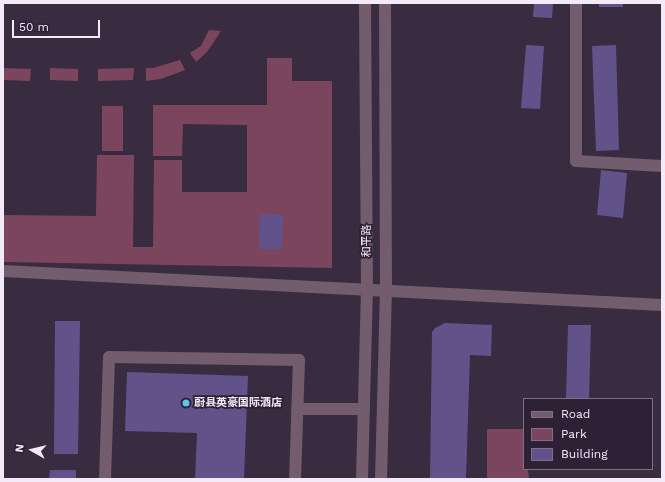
<!DOCTYPE html>
<meta charset="utf-8">
<style>
body{margin:0}
#map{position:relative;width:665px;height:482px;overflow:hidden;background:#392b40;font-family:"Work Sans","Noto Sans SC",sans-serif}
div>[style]{position:absolute}
.green>*{inset:0;background:#7b465d}
.building>*{inset:0;background:#61538a}
.minor>*{height:12px;margin:-6px;padding:0 6px;transform-origin:6px;border-radius:6px;background:#725c6e}
.dots>*{width:11px;height:11px;translate:-50% -50%;box-sizing:border-box;border:2px solid #2f2135;border-radius:50%}
span{translate:-50% -50%;white-space:nowrap;text-align:center;line-height:1.15;-webkit-text-stroke:3.5px #2f2135;paint-order:stroke}
.street-label{font-size:11px;color:#f3eaf8}
.poi-label{font-size:11px;color:#f3eaf8;font-weight:700}
.left{translate:0 -50%;text-align:left}
.frame{position:absolute;inset:0;border:4px solid #f3eaf8;pointer-events:none}
.legend{position:absolute;left:523px;top:398px;width:130px;height:72px;box-sizing:border-box;background:#2f2135;border:1px solid #7d7183;margin:0;padding:5px 7px;list-style:none;font-size:12px;color:#f3eaf8}
.legend li{display:flex;align-items:center;gap:8px;height:20px}
.legend b{width:20px;border:1px solid #7d7183}
.north{position:absolute;left:12px;top:430px;width:40px;height:40px;-webkit-text-stroke:3px #2f2135;paint-order:stroke;rotate:278deg;font-size:11px;font-weight:700;line-height:16px;text-align:center;color:#f3eaf8}
.north::after{content:'';display:block;margin:auto;width:14px;height:18px;background:#f3eaf8;clip-path:polygon(50% 0,100% 100%,50% 72%,0 100%)}
.scale{position:absolute;left:12px;top:20px;width:88px;height:18px;box-sizing:border-box;border:2px solid #f3eaf8;border-top:0;padding-left:5px;font-size:12px;line-height:14px;white-space:nowrap;color:#f3eaf8;-webkit-text-stroke:3px #2f2135;paint-order:stroke}
</style>
<div id="map">
<div class="green">
<div style="clip-path:polygon(209px 30px,221px 31px,207px 52px,196px 62px,190px 53px,201px 46px)"></div>
<div style="clip-path:polygon(267px 58px,292px 58px,292px 81px,332px 81px,332px 268px,3px 262px,3px 215px,96px 216px,97px 155px,134px 155px,133px 247px,153px 247px,154px 160px,182px 160px,182px 192px,247px 192px,247px 125px,183px 124px,182px 156px,153px 156px,153px 105px,267px 105px)"></div>
<div style="clip-path:polygon(180px 60px,185px 70px,161px 79px,146px 81px,146px 68px,153px 68px)"></div>
<div style="clip-path:polygon(3px 68px,31px 69px,30px 81px,3px 80px)"></div>
<div style="clip-path:polygon(50px 68px,78px 69px,78px 81px,50px 80px)"></div>
<div style="clip-path:polygon(134px 68px,133px 80px,98px 81px,98px 69px)"></div>
<div style="clip-path:polygon(102px 106px,123px 106px,123px 151px,102px 151px)"></div>
<div style="clip-path:polygon(487px 429px,524px 429px,524px 469px,528px 469px,529px 479px,487px 479px)"></div>
</div>
<div class="building">
<div style="clip-path:polygon(534px 3px,553px 3px,552px 18px,533px 17px)"></div>
<div style="clip-path:polygon(599px 3px,623px 3px,623px 7px,599px 7px)"></div>
<div style="clip-path:polygon(526px 45px,544px 46px,540px 109px,521px 108px)"></div>
<div style="clip-path:polygon(616px 45px,619px 150px,596px 151px,592px 46px)"></div>
<div style="clip-path:polygon(601px 170px,627px 173px,623px 218px,597px 215px)"></div>
<div style="clip-path:polygon(260px 214px,283px 215px,282px 249px,259px 249px)"></div>
<div style="clip-path:polygon(55px 321px,80px 321px,78px 454px,54px 454px)"></div>
<div style="clip-path:polygon(445px 323px,492px 325px,491px 356px,470px 355px,466px 479px,430px 479px,432px 332px,435px 328px)"></div>
<div style="clip-path:polygon(568px 325px,591px 325px,589px 399px,566px 399px)"></div>
<div style="clip-path:polygon(127px 372px,248px 376px,244px 479px,195px 479px,197px 433px,125px 431px)"></div>
<div style="clip-path:polygon(50px 470px,76px 470px,76px 479px,49px 479px)"></div>
</div>
<div class="minor">
<div style="left:576px;top:3px;width:158px;rotate:90deg"></div>
<div style="left:576px;top:161px;width:86px;rotate:3.3deg"></div>
<div style="left:3px;top:271px;width:660px;rotate:2.95deg"></div>
<div style="left:297px;top:409px;width:67px"></div>
<div style="left:105px;top:479px;width:122px;rotate:-88.1deg"></div>
<div style="left:109px;top:357px;width:190px;rotate:0.9deg"></div>
<div style="left:299px;top:360px;width:119px;rotate:91.9deg"></div>
<div style="left:362px;top:479px;width:189px;rotate:-88.5deg"></div>
<div style="left:367px;top:290px;width:287px;rotate:-90.4deg"></div>
<div style="left:381px;top:479px;width:188px;rotate:-88.5deg"></div>
<div style="left:386px;top:291px;width:288px;rotate:-90.2deg"></div>
</div>
<div class="dots">
<div style="left:186px;top:403px;background:#5ac8e6"></div>
</div>
<div class="street-label">
<span style="left:367px;top:241px;rotate:-90deg">和平路</span>
</div>
<div class="poi-label">
<span class="left" style="left:194px;top:403px">蔚县英豪国际酒店</span>
</div>
<div class="frame"></div>
<ul class="legend">
<li><b style="height:5px;background:#725c6e"></b>Road</li>
<li><b style="height:11px;background:#7b465d"></b>Park</li>
<li><b style="height:11px;background:#61538a"></b>Building</li>
</ul>
<div class="north">N</div>
<div class="scale">50 m</div>
</div>
